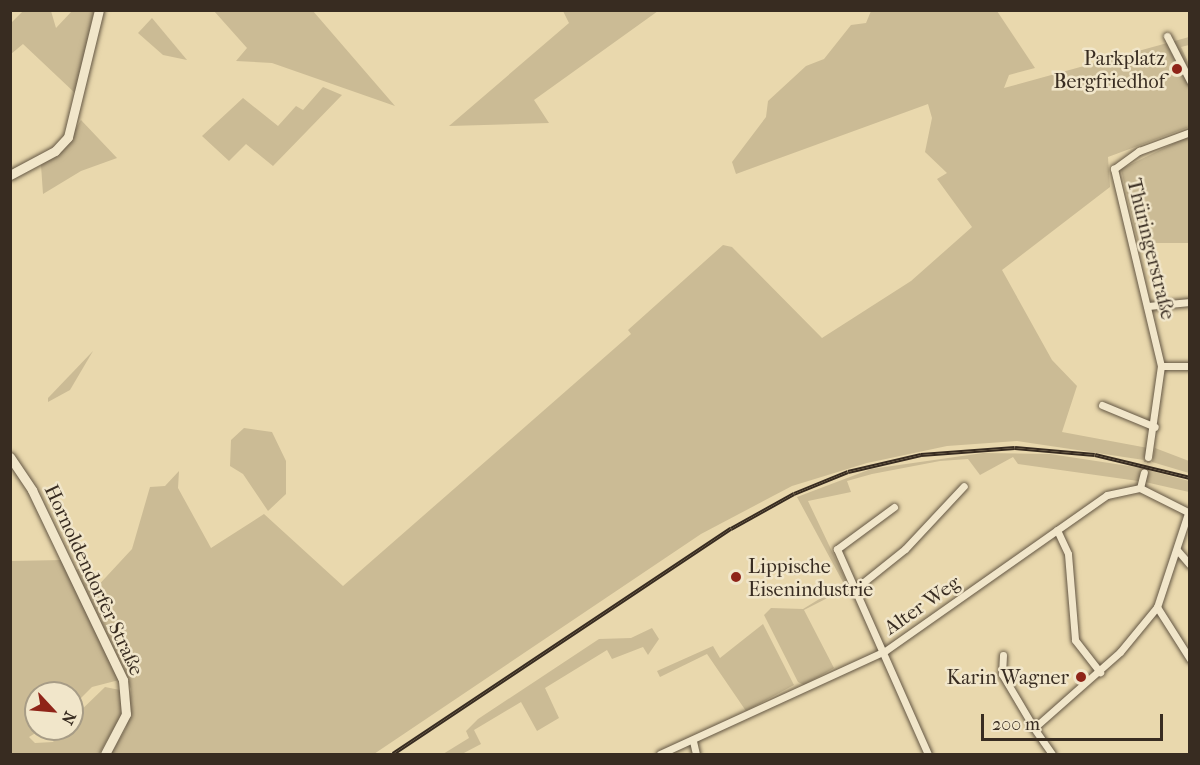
<!DOCTYPE html>
<meta charset="utf-8">
<style>
body{margin:0}
#map{position:relative;width:1200px;height:765px;overflow:hidden;background:#e9d8ad;font-family:"IM FELL French Canon",serif}
div>[style]{position:absolute}
.green>*{inset:0;background:#cbbb95}
.street-tunnel>*{height:7px;margin-top:-3.5px;transform-origin:0;background:repeating-linear-gradient(90deg,#c6b691 0 7px,transparent 0 10.5px)}
.roads{filter:drop-shadow(0 0 2px #645744) drop-shadow(0 0 2px #645744)}
.street>*{height:7px;margin:-3.5px;padding:0 3.5px;transform-origin:3.5px;border-radius:3.5px;background:#f1e6ca}
.secondary>*{height:9px;margin:-4.5px;padding:0 4.5px;transform-origin:4.5px;border-radius:4.5px;background:#f1e6ca}
.rail>*{height:4px;margin-top:-2px;transform-origin:0;background:repeating-linear-gradient(90deg,#f1e6ca 0 4.5px,#382c21 0 9px);box-sizing:border-box;border-block:2px solid #382c21}
.dots>*{width:16px;height:16px;translate:-50% -50%;box-sizing:border-box;border:3px solid #f1e6ca;border-radius:50%}
span{translate:-50% -50%;white-space:nowrap;text-align:center;line-height:1.15;-webkit-text-stroke:5px #f1e6ca;paint-order:stroke}
.poi-label{font-size:20px;color:#382c21}
.right{translate:-100% -50%;text-align:right}
.left{translate:0 -50%;text-align:left}
.street-label{font-size:20px;color:#382c21}
.frame{position:absolute;inset:0;border:12px solid #382c21;pointer-events:none}
.north{position:absolute;left:24px;top:681px;width:60px;height:60px;box-sizing:border-box;background:#f1e6ca;border:2px solid #a79c86;border-radius:50%;rotate:116deg;font-size:16px;font-weight:700;line-height:24px;text-align:center;color:#382c21}
.north::after{content:'';display:block;margin:auto;width:21px;height:27px;background:#8f2418;clip-path:polygon(50% 0,100% 100%,50% 72%,0 100%)}
.scale{position:absolute;left:981px;top:714px;width:182px;height:27px;box-sizing:border-box;border:3px solid #382c21;border-top:0;padding-left:8px;font-size:18px;line-height:21px;white-space:nowrap;color:#382c21;-webkit-text-stroke:4px #f1e6ca;paint-order:stroke}
</style>
<div id="map">
<div class="green">
<div style="clip-path:polygon(23px 11px,51px 11px,56px 28px,72px 11px,94px 11px,76px 94px,23px 44px,11px 54px,11px 23px)"></div>
<div style="clip-path:polygon(214px 11px,313px 11px,395px 106px,272px 63px,236px 61px,247px 48px)"></div>
<div style="clip-path:polygon(563px 11px,658px 11px,534px 100px,549px 123px,449px 126px,569px 23px)"></div>
<div style="clip-path:polygon(871px 11px,997px 11px,1035px 68px,1009px 75px,1004px 88px,1189px 37px,1189px 45px,1181px 47px,1189px 64px,1189px 127px,1108px 157px,1110px 187px,1002px 270px,1052px 360px,1077px 386px,1062px 432px,1148px 448px,1144px 460px,1017px 441px,947px 446px,867px 463px,792px 486px,701px 534px,374px 754px,111px 754px,126px 728px,131px 689px,76px 570px,81px 568px,94px 590px,132px 549px,150px 487px,165px 486px,179px 471px,178px 488px,211px 548px,264px 514px,343px 586px,631px 334px,628px 330px,723px 245px,732px 247px,822px 338px,911px 281px,972px 227px,937px 179px,947px 173px,925px 152px,932px 118px,928px 104px,736px 174px,732px 162px,766px 117px,768px 101px,806px 66px,824px 59px,851px 25px,866px 23px)"></div>
<div style="clip-path:polygon(152px 18px,187px 60px,163px 55px,138px 33px)"></div>
<div style="clip-path:polygon(323px 87px,342px 95px,273px 166px,246px 144px,229px 161px,202px 136px,243px 98px,278px 126px,296px 106px,303px 110px)"></div>
<div style="clip-path:polygon(81px 120px,117px 158px,81px 171px,43px 194px,41px 165px,63px 150px)"></div>
<div style="clip-path:polygon(1189px 136px,1189px 243px,1138px 243px,1121px 169px)"></div>
<div style="clip-path:polygon(93px 351px,70px 390px,48px 402px,48px 398px)"></div>
<div style="clip-path:polygon(244px 428px,272px 432px,286px 461px,286px 494px,268px 511px,243px 474px,230px 466px,231px 440px)"></div>
<div style="clip-path:polygon(1155px 448px,1189px 461px,1189px 473px,1152px 462px)"></div>
<div style="clip-path:polygon(983px 453px,1050px 454px,1142px 468px,1138px 481px,1018px 464px,1013px 457px,980px 475px,968px 459px,940px 461px,872px 474px,847px 481px,851px 492px,808px 501px,849px 587px,804px 610px,834px 668px,804px 685px,798px 682px,764px 615px,771px 608px,803px 609px,844px 584px,797px 497px,871px 469px)"></div>
<div style="clip-path:polygon(1148px 470px,1189px 481px,1189px 492px,1145px 482px)"></div>
<div style="clip-path:polygon(63px 560px,119px 680px,92px 687px,72px 707px,72px 693px,36px 693px,36px 729px,42px 729px,29px 737px,35px 743px,53px 742px,63px 729px,72px 729px,72px 719px,105px 687px,120px 690px,122px 714px,99px 754px,11px 754px,10px 561px)"></div>
<div style="clip-path:polygon(763px 624px,794px 685px,746px 711px,707px 654px,660px 677px,657px 671px,713px 646px,720px 658px)"></div>
<div style="clip-path:polygon(652px 628px,659px 639px,648px 655px,643px 647px,612px 659px,607px 650px,545px 688px,559px 718px,537px 731px,521px 702px,474px 730px,481px 744px,462px 754px,443px 754px,469px 738px,466px 731px,478px 719px,599px 639px,631px 638px)"></div>
</div>
<div class="street-tunnel">
<div style="left:1144px;top:472px;width:16px;rotate:-75deg"></div>
</div>
<div class="roads">
<div class="street">
<div style="left:1167px;top:36px;width:51px;rotate:62.9deg"></div>
<div style="left:1148px;top:306px;width:42px;rotate:-5.4deg"></div>
<div style="left:1161px;top:366px;width:29px"></div>
<div style="left:1102px;top:405px;width:57px;rotate:22.5deg"></div>
<div style="left:1148px;top:457px;width:92px;rotate:-81.9deg"></div>
<div style="left:1161px;top:366px;width:203px;rotate:-103.4deg"></div>
<div style="left:1114px;top:169px;width:31px;rotate:-36deg"></div>
<div style="left:1139px;top:151px;width:54px;rotate:-20.4deg"></div>
<div style="left:1140px;top:488px;width:16px;rotate:-76deg"></div>
<div style="left:894px;top:507px;width:71px;rotate:143.6deg"></div>
<div style="left:837px;top:549px;width:224px;rotate:66.1deg"></div>
<div style="left:1057px;top:530px;width:26px;rotate:65deg"></div>
<div style="left:1068px;top:554px;width:86px;rotate:85.3deg"></div>
<div style="left:1075px;top:640px;width:41px;rotate:52deg"></div>
<div style="left:1178px;top:551px;width:18px;rotate:49deg"></div>
<div style="left:855px;top:589px;width:64px;rotate:-38.7deg"></div>
<div style="left:905px;top:549px;width:86px;rotate:-46.9deg"></div>
<div style="left:1157px;top:607px;width:62px;rotate:57.6deg"></div>
<div style="left:1003px;top:655px;width:19px;rotate:93deg"></div>
<div style="left:1002px;top:674px;width:63px;rotate:59.3deg"></div>
<div style="left:693px;top:741px;width:13px;rotate:77deg"></div>
<div style="left:660px;top:754px;width:247px;rotate:-24.6deg"></div>
<div style="left:885px;top:651px;width:271px;rotate:-35.1deg"></div>
<div style="left:1107px;top:495px;width:34px;rotate:-12deg"></div>
<div style="left:1140px;top:488px;width:56px;rotate:26.6deg"></div>
<div style="left:1052px;top:754px;width:32px;rotate:-125deg"></div>
<div style="left:1034px;top:728px;width:115px;rotate:-41.5deg"></div>
<div style="left:1120px;top:652px;width:58px;rotate:-50.6deg"></div>
<div style="left:1157px;top:607px;width:99px;rotate:-71.7deg"></div>
</div>
<div class="secondary">
<div style="left:10px;top:175px;width:51px;rotate:-28.1deg"></div>
<div style="left:55px;top:151px;width:19px;rotate:-47deg"></div>
<div style="left:68px;top:137px;width:131px;rotate:-76.3deg"></div>
<div style="left:10px;top:457px;width:40px;rotate:56deg"></div>
<div style="left:32px;top:490px;width:211px;rotate:64.4deg"></div>
<div style="left:123px;top:680px;width:34px;rotate:85deg"></div>
<div style="left:126px;top:714px;width:45px;rotate:117.7deg"></div>
</div>
</div>
<div class="rail">
<div style="left:393px;top:754px;width:406px;rotate:-33.7deg"></div>
<div style="left:731px;top:529px;width:72px;rotate:-29.1deg"></div>
<div style="left:794px;top:494px;width:58px;rotate:-22.2deg"></div>
<div style="left:848px;top:472px;width:75px;rotate:-13.1deg"></div>
<div style="left:921px;top:455px;width:94px;rotate:-4.3deg"></div>
<div style="left:1015px;top:448px;width:80px;rotate:5deg"></div>
<div style="left:1095px;top:455px;width:98px;rotate:13.6deg"></div>
</div>
<div class="dots">
<div style="left:1177px;top:69px;background:#8f2418"></div>
<div style="left:736px;top:577px;background:#8f2418"></div>
<div style="left:1081px;top:677px;background:#8f2418"></div>
</div>
<div class="poi-label">
<span class="right" style="left:1165px;top:70px">Parkplatz<br>Bergfriedhof</span>
<span class="left" style="left:748px;top:578px">Lippische<br>Eisenindustrie</span>
<span class="right" style="left:1069px;top:677px">Karin Wagner</span>
</div>
<div class="street-label">
<span style="left:1151px;top:249px;rotate:76deg">Thüringerstraße</span>
<span style="left:94px;top:580px;rotate:65deg">Hornoldendorfer Straße</span>
<span style="left:922px;top:605px;rotate:-35deg">Alter Weg</span>
</div>
<div class="frame"></div>
<div class="north">N</div>
<div class="scale">200 m</div>
</div>
